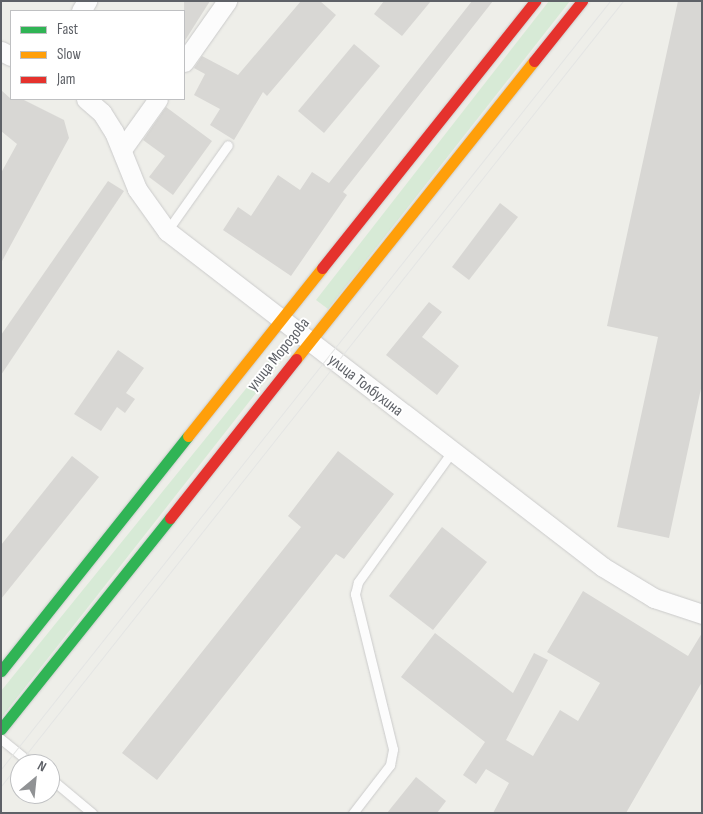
<!DOCTYPE html>
<meta charset="utf-8">
<style>
body{margin:0}
#map{position:relative;width:703px;height:814px;overflow:hidden;background:#eeeee9;font-family:"Sofia Sans Condensed",sans-serif}
div>[style]{position:absolute}
.green>*{inset:0;background:#d7ead6}
.building>*{inset:0;background:#d8d7d4}
.roads{filter:drop-shadow(0 0 1px #cbcbcb) drop-shadow(0 0 1px #cbcbcb)}
.lane>*{height:9px;margin:-4.5px;padding:0 4.5px;transform-origin:4.5px;border-radius:4.5px;background:#fcfcfc}
.street>*{height:19px;margin:-9.5px;padding:0 9.5px;transform-origin:9.5px;border-radius:9.5px;background:#fcfcfc}
.fast>*{height:11px;margin:-5.5px;padding:0 5.5px;transform-origin:5.5px;border-radius:5.5px;background:#30b455}
.slow>*{height:11px;margin:-5.5px;padding:0 5.5px;transform-origin:5.5px;border-radius:5.5px;background:#ff9f0a}
.jam>*{height:11px;margin:-5.5px;padding:0 5.5px;transform-origin:5.5px;border-radius:5.5px;background:#e5322d}
.tram>*{height:1px;margin:-0.5px;padding:0 0.5px;transform-origin:0.5px;border-radius:0.5px;background:#e4e5e4}
span{translate:-50% -50%;white-space:nowrap;text-align:center;line-height:1.15;-webkit-text-stroke:4px #fff;paint-order:stroke}
.street-label{font-size:16px;color:#5e6167}
.frame{position:absolute;inset:0;border:2px solid #5e6167;pointer-events:none}
.legend{position:absolute;left:10px;top:10px;width:175px;height:90px;box-sizing:border-box;background:#fff;border:1px solid #bfc0c2;margin:0;padding:6px 9px;list-style:none;font-size:15px;color:#5e6167}
.legend li{display:flex;align-items:center;gap:10px;height:25px}
.legend b{width:25px;border:1px solid #bfc0c2}
.north{position:absolute;left:10px;top:754px;width:50px;height:50px;box-sizing:border-box;background:#fff;border:1px solid #bfc0c2;border-radius:50%;rotate:28deg;font-size:14px;font-weight:700;line-height:20px;text-align:center;color:#5e6167}
.north::after{content:'';display:block;margin:auto;width:18px;height:22px;background:#909294;clip-path:polygon(50% 0,100% 100%,50% 72%,0 100%)}
</style>
<div id="map">
<div class="green">
<div style="clip-path:polygon(549px 1px,570px 1px,328px 309px,316px 300px)"></div>
<div style="clip-path:polygon(274px 354px,282px 360px,1px 718px,1px 691px)"></div>
</div>
<div class="building">
<div style="clip-path:polygon(184px 1px,210px 1px,184px 42px)"></div>
<div style="clip-path:polygon(301px 1px,320px 1px,336px 15px,267px 96px,263px 92px,234px 140px,210px 125px,220px 109px,194px 95px,205px 74px,194px 68px,202px 56px,238px 75px)"></div>
<div style="clip-path:polygon(384px 1px,431px 1px,402px 36px,374px 14px)"></div>
<div style="clip-path:polygon(472px 1px,493px 1px,343px 192px,347px 195px,291px 276px,223px 230px,238px 207px,251px 216px,278px 175px,300px 190px,312px 172px,329px 183px)"></div>
<div style="clip-path:polygon(678px 1px,702px 1px,702px 384px,669px 538px,617px 527px,658px 337px,607px 326px)"></div>
<div style="clip-path:polygon(354px 44px,380px 66px,324px 133px,298px 111px)"></div>
<div style="clip-path:polygon(1px 90px,11px 99px,22px 99px,64px 120px,69px 138px,1px 263px,1px 173px,17px 144px,1px 131px)"></div>
<div style="clip-path:polygon(166px 107px,212px 141px,173px 195px,149px 177px,165px 156px,143px 140px)"></div>
<div style="clip-path:polygon(108px 181px,124px 191px,1px 375px,1px 335px)"></div>
<div style="clip-path:polygon(500px 203px,518px 217px,469px 280px,452px 267px)"></div>
<div style="clip-path:polygon(429px 302px,442px 312px,422px 337px,459px 366px,437px 395px,386px 355px)"></div>
<div style="clip-path:polygon(118px 350px,144px 368px,126px 393px,135px 399px,125px 413px,117px 407px,101px 431px,74px 414px)"></div>
<div style="clip-path:polygon(338px 451px,394px 494px,344px 559px,336px 554px,157px 780px,122px 753px,301px 527px,288px 516px)"></div>
<div style="clip-path:polygon(72px 456px,99px 477px,1px 599px,1px 545px)"></div>
<div style="clip-path:polygon(442px 527px,487px 562px,433px 630px,389px 596px)"></div>
<div style="clip-path:polygon(583px 591px,688px 656px,702px 633px,702px 682px,626px 813px,493px 813px,509px 783px,486px 769px,476px 784px,463px 775px,485px 742px,401px 677px,435px 633px,513px 693px,534px 653px,548px 660px,506px 740px,533px 756px,560px 710px,578px 721px,600px 683px,547px 652px)"></div>
<div style="clip-path:polygon(416px 777px,446px 801px,437px 813px,387px 813px)"></div>
</div>
<div class="roads">
<div class="lane">
<div style="left:167px;top:231px;width:105px;rotate:-54.7deg"></div>
<div style="left:1px;top:739px;width:40px;rotate:39deg"></div>
<div style="left:50px;top:778px;width:55px;rotate:39.8deg"></div>
<div style="left:353px;top:813px;width:61px;rotate:-52.4deg"></div>
<div style="left:390px;top:765px;width:16px;rotate:-79deg"></div>
<div style="left:393px;top:749px;width:160px;rotate:-103.8deg"></div>
<div style="left:355px;top:594px;width:12px;rotate:-76deg"></div>
<div style="left:358px;top:582px;width:159px;rotate:-54.2deg"></div>
</div>
<div class="street">
<div style="left:81px;top:11px;width:12px;rotate:-59deg"></div>
<div style="left:1px;top:51px;width:11px;rotate:27deg"></div>
<div style="left:184px;top:62px;width:75px;rotate:-54.8deg"></div>
<div style="left:86px;top:99px;width:21px;rotate:41deg"></div>
<div style="left:102px;top:113px;width:22px;rotate:58deg"></div>
<div style="left:114px;top:132px;width:61px;rotate:68deg"></div>
<div style="left:137px;top:189px;width:52px;rotate:54.5deg"></div>
<div style="left:167px;top:231px;width:550px;rotate:37.62deg"></div>
<div style="left:603px;top:567px;width:60px;rotate:31.3deg"></div>
<div style="left:654px;top:598px;width:51px;rotate:18.4deg"></div>
<div style="left:123px;top:148px;width:60px;rotate:-54.5deg"></div>
</div>
<div class="fast">
<div style="left:1px;top:671px;width:300px;rotate:-51.5deg"></div>
<div style="left:1px;top:729px;width:270px;rotate:-51.3deg"></div>
</div>
<div class="slow">
<div style="left:296px;top:359px;width:381px;rotate:-51.4deg"></div>
<div style="left:188px;top:436px;width:215px;rotate:-51.4deg"></div>
</div>
<div class="jam">
<div style="left:534px;top:61px;width:77px;rotate:-51.3deg"></div>
<div style="left:322px;top:268px;width:342px;rotate:-51.4deg"></div>
<div style="left:170px;top:518px;width:203px;rotate:-51.6deg"></div>
</div>
</div>
<div class="tram">
<div style="left:1px;top:769px;width:980px;rotate:-51.59deg"></div>
<div style="left:1px;top:786px;width:1002px;rotate:-51.61deg"></div>
</div>
<div class="street-label">
<span style="left:279px;top:355px;rotate:-51deg">улица Морозова</span>
<span style="left:365px;top:386px;rotate:38deg">улица Толбухина</span>
</div>
<div class="frame"></div>
<ul class="legend">
<li><b style="height:6px;background:#30b455"></b>Fast</li>
<li><b style="height:6px;background:#ff9f0a"></b>Slow</li>
<li><b style="height:6px;background:#e5322d"></b>Jam</li>
</ul>
<div class="north">N</div>
</div>
